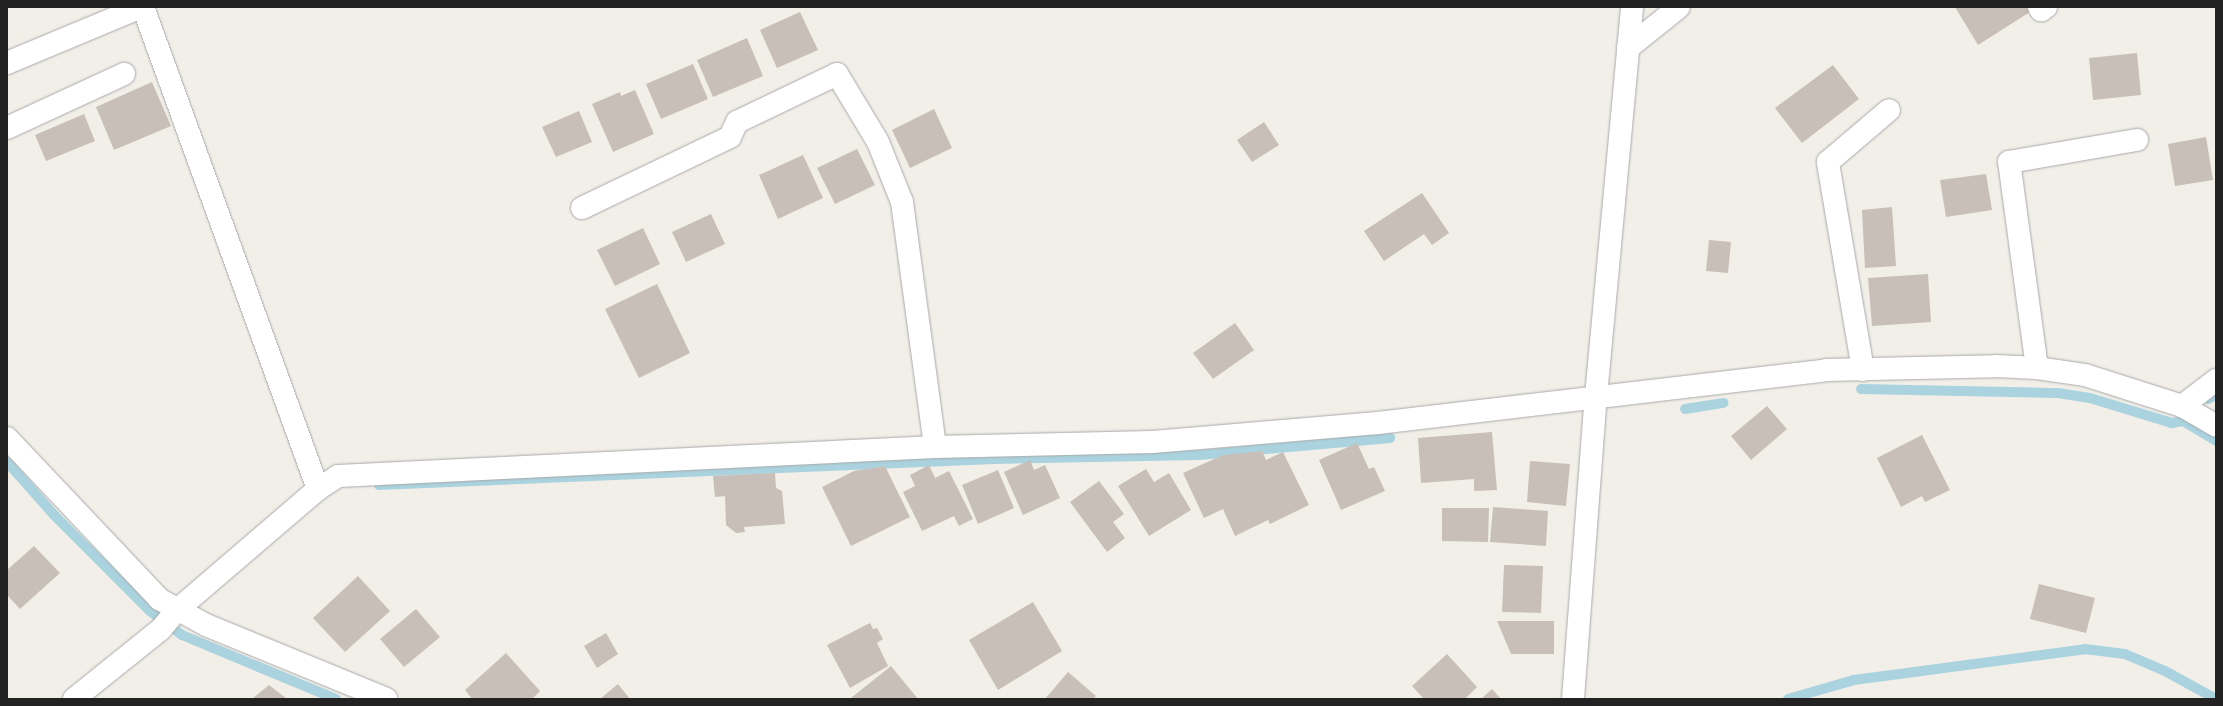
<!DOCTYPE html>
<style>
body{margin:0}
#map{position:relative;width:2223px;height:706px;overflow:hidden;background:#f2efe9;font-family:Jost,sans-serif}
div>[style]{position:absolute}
.stream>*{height:10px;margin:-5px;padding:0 5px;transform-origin:5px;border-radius:5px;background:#aad3df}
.building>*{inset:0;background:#c7bfb8}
.roads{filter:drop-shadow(0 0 1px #a9a9a9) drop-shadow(0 0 1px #a9a9a9)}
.minor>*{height:22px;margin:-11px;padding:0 11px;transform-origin:11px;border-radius:11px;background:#fff}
.tertiary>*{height:22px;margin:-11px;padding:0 11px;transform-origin:11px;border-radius:11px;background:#fff}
span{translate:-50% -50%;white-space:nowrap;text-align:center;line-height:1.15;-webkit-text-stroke:4px #fff;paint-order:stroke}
.frame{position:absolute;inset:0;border:8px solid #222;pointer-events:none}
</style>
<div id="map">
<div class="stream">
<div style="left:1861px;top:389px;width:197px;rotate:1.2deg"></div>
<div style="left:2058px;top:393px;width:32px;rotate:9deg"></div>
<div style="left:2090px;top:398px;width:86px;rotate:17deg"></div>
<div style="left:2172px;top:423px;width:11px;rotate:-10deg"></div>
<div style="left:2183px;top:421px;width:39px;rotate:31deg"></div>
<div style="left:2208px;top:399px;width:9px;rotate:-27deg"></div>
<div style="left:1685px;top:409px;width:39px;rotate:-9deg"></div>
<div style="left:7px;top:462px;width:71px;rotate:48.4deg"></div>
<div style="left:54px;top:515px;width:136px;rotate:45deg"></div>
<div style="left:150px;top:611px;width:40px;rotate:37deg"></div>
<div style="left:182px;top:635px;width:167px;rotate:22.6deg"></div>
<div style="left:379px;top:485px;width:616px;rotate:-2.42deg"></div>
<div style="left:994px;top:459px;width:205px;rotate:-1.1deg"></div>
<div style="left:1199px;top:455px;width:192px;rotate:-5.1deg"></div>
<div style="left:1788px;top:699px;width:69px;rotate:-16.1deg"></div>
<div style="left:1854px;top:680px;width:233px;rotate:-7.6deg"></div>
<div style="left:2085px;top:649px;width:40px;rotate:7.1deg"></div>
<div style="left:2125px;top:654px;width:43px;rotate:23deg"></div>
<div style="left:2165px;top:671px;width:58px;rotate:28.8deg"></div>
</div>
<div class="building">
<div style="clip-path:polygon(1955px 7px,2027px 7px,2030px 12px,1978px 45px)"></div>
<div style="clip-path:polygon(800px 12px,818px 50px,777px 68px,760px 30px)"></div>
<div style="clip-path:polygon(747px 38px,763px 76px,713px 97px,697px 60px)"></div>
<div style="clip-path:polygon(2137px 53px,2141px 95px,2093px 100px,2089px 58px)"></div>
<div style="clip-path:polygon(693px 64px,708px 99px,661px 119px,646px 84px)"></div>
<div style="clip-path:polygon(1833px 65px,1859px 99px,1802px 143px,1775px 108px)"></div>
<div style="clip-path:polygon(152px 82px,171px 126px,114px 150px,96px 107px)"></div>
<div style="clip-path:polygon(635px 90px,654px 134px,613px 152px,592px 104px,620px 92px,621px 96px)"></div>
<div style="clip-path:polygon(934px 109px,952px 148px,910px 168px,892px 130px)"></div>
<div style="clip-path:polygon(579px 111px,592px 142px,556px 157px,542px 127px)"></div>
<div style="clip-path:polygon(84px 114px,95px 141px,46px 161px,35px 135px)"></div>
<div style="clip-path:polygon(1264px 122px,1279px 145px,1252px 162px,1237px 140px)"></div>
<div style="clip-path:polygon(2206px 137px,2213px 180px,2175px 186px,2168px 144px)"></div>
<div style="clip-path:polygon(857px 149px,875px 185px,835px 204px,817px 168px)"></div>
<div style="clip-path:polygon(803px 155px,823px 198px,778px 219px,759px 175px)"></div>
<div style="clip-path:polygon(1986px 174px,1992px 210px,1946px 217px,1940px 180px)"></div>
<div style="clip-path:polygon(1422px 193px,1449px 233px,1432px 245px,1424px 234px,1384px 261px,1364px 231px)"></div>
<div style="clip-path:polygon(1892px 207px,1896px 266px,1865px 268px,1862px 210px)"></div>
<div style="clip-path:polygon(711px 214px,725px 244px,686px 262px,672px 232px)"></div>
<div style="clip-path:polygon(643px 228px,660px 264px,615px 286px,597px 250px)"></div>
<div style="clip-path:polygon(1709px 240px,1731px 242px,1728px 273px,1706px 271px)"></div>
<div style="clip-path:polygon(1928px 274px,1931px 322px,1872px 326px,1868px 278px)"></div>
<div style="clip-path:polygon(657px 284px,690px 353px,639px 378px,605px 309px)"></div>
<div style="clip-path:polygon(1235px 323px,1254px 350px,1213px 379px,1193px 353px)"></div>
<div style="clip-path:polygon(1767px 406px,1787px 429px,1751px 460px,1731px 436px)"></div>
<div style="clip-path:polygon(1492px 432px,1497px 490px,1474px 491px,1474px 479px,1421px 483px,1418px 438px)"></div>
<div style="clip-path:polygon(1922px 435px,1950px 490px,1925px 502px,1922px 496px,1901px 507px,1877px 458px)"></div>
<div style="clip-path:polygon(1357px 443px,1369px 469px,1374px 467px,1385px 491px,1341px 510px,1319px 460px)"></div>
<div style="clip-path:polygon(1262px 451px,1266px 460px,1283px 452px,1309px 505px,1270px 524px,1268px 520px,1235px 536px,1223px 509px,1204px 518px,1183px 473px,1223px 455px)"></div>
<div style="clip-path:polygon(1030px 460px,1034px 470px,1045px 465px,1060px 498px,1023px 515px,1004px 472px)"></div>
<div style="clip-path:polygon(1530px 461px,1570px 464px,1566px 506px,1527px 502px)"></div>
<div style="clip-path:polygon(929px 465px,935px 478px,949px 471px,973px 519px,959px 526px,954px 516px,922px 531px,903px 492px,915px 486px,910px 475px)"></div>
<div style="clip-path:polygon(885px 466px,910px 517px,851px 546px,822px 487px,854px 471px)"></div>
<div style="clip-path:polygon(1146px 469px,1154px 482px,1169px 473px,1191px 510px,1149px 536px,1118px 486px)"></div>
<div style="clip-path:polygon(998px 470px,1014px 508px,978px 524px,962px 485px)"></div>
<div style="clip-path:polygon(775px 473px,776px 488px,782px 491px,785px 524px,744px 527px,745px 532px,736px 533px,726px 525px,725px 496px,715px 497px,713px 476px)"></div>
<div style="clip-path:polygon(1099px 481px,1124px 514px,1113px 522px,1125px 538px,1107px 552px,1070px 502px)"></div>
<div style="clip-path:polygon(1493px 507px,1548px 511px,1546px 546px,1490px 542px)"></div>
<div style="clip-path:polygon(1442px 508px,1489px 508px,1488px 542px,1442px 541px)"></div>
<div style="clip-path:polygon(34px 546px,60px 573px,20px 609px,7px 595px,7px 570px)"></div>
<div style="clip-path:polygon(1504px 565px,1543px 566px,1541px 613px,1502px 612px)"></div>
<div style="clip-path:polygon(358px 576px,390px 611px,345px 652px,313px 618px)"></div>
<div style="clip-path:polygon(2039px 584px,2095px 598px,2086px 633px,2030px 619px)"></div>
<div style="clip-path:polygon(1033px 602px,1062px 651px,998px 690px,969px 640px)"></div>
<div style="clip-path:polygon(416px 609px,440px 637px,404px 667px,380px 639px)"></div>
<div style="clip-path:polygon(1497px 621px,1554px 621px,1554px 654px,1511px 654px)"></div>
<div style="clip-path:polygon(870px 623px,873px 629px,877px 628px,883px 639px,877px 643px,888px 666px,850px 688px,827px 645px)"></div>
<div style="clip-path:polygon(606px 633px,618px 654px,597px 668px,584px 646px)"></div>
<div style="clip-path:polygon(506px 653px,540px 691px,532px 699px,472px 699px,465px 690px)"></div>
<div style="clip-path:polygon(1447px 654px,1477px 687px,1465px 699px,1424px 699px,1412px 686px)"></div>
<div style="clip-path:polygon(891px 666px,918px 699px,852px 699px,851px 698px)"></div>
<div style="clip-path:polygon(1068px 672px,1096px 696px,1093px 699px,1045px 699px)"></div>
<div style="clip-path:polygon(618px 684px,630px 699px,600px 699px)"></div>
<div style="clip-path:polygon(269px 685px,287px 699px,252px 699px)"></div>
<div style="clip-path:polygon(1492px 689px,1501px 699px,1481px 699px)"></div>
</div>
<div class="roads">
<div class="minor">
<div style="left:143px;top:7px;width:513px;rotate:70.05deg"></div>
<div style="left:2039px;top:7px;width:4px;rotate:56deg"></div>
<div style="left:2041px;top:10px;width:6px;rotate:-31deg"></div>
<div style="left:1628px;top:48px;width:65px;rotate:-38.8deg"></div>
<div style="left:7px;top:128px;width:129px;rotate:-24.8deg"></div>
<div style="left:582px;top:208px;width:164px;rotate:-25.6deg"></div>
<div style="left:730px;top:137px;width:17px;rotate:-65deg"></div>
<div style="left:737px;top:122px;width:111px;rotate:-25.6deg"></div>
<div style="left:837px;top:74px;width:79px;rotate:58.9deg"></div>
<div style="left:878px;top:142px;width:65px;rotate:68.2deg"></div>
<div style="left:902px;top:202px;width:247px;rotate:82.3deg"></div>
<div style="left:2037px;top:368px;width:208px;rotate:-97.7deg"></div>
<div style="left:2009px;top:162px;width:130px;rotate:-9.8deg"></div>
<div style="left:1863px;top:370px;width:211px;rotate:-99.6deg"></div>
<div style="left:1828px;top:162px;width:80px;rotate:-40.4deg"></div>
<div style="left:2182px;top:406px;width:43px;rotate:-37.4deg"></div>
<div style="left:7px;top:438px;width:221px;rotate:46.6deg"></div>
<div style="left:159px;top:599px;width:54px;rotate:29deg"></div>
<div style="left:206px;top:625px;width:195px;rotate:22.3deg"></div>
<div style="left:74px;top:699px;width:112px;rotate:-38.8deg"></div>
<div style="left:161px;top:629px;width:25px;rotate:-50deg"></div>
<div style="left:177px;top:610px;width:186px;rotate:-40.6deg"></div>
<div style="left:318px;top:489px;width:24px;rotate:-33deg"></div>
<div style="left:338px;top:476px;width:598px;rotate:-2.78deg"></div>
<div style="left:935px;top:447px;width:217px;rotate:-1.3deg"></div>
<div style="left:1152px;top:442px;width:227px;rotate:-4.8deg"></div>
<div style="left:1378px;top:423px;width:451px;rotate:-6.7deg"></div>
<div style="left:1826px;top:370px;width:170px;rotate:-1.3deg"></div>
<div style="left:1996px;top:366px;width:41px;rotate:2.8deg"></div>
<div style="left:2037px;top:368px;width:49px;rotate:8.3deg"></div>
<div style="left:2085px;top:375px;width:102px;rotate:17.7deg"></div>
<div style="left:2182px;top:406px;width:39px;rotate:30deg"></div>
</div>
<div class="tertiary">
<div style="left:7px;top:63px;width:145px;rotate:-22.7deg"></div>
<div style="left:1573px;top:699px;width:304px;rotate:-85.7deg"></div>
<div style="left:1596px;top:396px;width:391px;rotate:-84.7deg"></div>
</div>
</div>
<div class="frame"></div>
</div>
